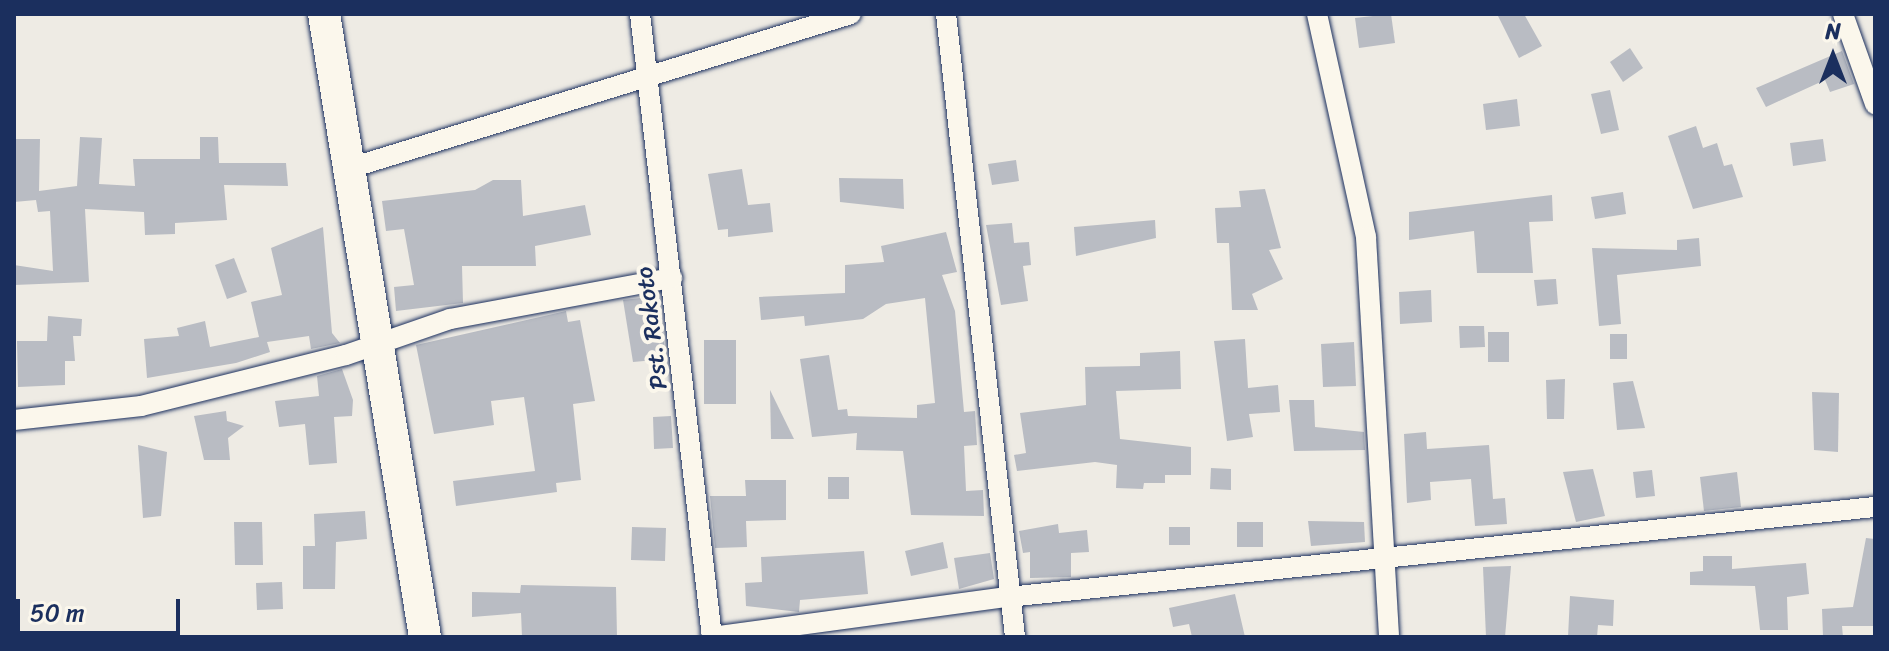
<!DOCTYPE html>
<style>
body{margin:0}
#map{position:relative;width:1889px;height:651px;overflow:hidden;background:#eeebe4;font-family:Sriracha,sans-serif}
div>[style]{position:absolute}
.building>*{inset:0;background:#b9bcc3}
.roads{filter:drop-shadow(0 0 2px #1b2f5e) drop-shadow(0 0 2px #1b2f5e)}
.street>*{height:20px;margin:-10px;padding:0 10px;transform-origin:10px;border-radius:10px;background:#fbf7ec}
.primary>*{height:32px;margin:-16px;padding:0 16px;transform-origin:16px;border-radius:16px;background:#fbf7ec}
span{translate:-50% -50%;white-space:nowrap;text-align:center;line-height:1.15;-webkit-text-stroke:8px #fbf7ec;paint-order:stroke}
.street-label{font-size:24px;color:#1b2f5e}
.frame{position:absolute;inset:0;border:16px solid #1b2f5e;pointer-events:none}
.north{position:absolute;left:1793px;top:16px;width:80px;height:80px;-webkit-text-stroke:6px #fbf7ec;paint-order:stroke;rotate:0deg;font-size:22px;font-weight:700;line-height:32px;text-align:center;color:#1b2f5e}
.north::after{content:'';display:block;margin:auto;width:28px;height:36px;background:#1b2f5e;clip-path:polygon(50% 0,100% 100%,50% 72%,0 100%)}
.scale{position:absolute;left:16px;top:599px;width:164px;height:36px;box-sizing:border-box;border:4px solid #1b2f5e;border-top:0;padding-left:10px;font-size:24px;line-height:28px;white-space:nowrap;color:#1b2f5e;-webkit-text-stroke:6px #fbf7ec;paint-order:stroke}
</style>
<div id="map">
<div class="building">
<div style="clip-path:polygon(1391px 14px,1395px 43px,1359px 48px,1355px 18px)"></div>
<div style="clip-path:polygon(1497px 14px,1524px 14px,1542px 46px,1519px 58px)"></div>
<div style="clip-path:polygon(1630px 48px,1643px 68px,1623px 82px,1610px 62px)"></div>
<div style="clip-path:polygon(1842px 51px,1854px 84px,1830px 92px,1825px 80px,1766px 107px,1756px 88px)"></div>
<div style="clip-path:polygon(1610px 90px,1619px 130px,1601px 134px,1591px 94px)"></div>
<div style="clip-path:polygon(1517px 99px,1520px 126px,1486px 130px,1483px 104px)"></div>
<div style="clip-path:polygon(1696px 126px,1703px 148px,1717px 143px,1724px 166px,1732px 164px,1743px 197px,1693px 209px,1668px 136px)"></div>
<div style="clip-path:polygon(80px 137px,102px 138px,99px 184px,135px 186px,133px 159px,200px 159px,200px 137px,218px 137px,219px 163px,286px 163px,288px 186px,224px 185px,227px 220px,175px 223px,175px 234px,145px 235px,144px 212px,85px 209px,89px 282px,14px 285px,14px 265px,53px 271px,50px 211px,38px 212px,36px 200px,14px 202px,15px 139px,40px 139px,39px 191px,77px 186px)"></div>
<div style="clip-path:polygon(1823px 139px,1826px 161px,1793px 166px,1790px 143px)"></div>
<div style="clip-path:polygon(1016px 160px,1019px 181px,992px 185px,988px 164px)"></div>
<div style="clip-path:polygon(742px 169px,748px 205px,770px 203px,773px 232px,728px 237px,728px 229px,718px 230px,708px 174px)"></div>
<div style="clip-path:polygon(839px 178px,903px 179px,904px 209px,840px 202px)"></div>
<div style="clip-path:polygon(493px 180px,521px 180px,523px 216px,585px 205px,591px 235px,535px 246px,536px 266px,462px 266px,463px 303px,396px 311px,394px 287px,414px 285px,404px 229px,386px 231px,382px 201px,475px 190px)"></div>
<div style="clip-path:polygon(1265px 189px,1281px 248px,1269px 250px,1283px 279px,1252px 294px,1258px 310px,1232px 310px,1229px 243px,1217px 243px,1215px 208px,1241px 207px,1239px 191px)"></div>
<div style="clip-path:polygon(1623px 192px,1626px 214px,1595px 219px,1591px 197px)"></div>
<div style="clip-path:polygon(1552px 195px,1553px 221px,1529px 222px,1533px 273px,1477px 273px,1474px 231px,1409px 240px,1409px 212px)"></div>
<div style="clip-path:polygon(1155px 220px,1156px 238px,1076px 256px,1074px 227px)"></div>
<div style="clip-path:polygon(1012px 223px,1014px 243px,1029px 242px,1031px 265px,1023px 266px,1028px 301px,1001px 305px,986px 225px)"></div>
<div style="clip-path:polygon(323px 227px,332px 333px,340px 343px,311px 349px,309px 336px,267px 342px,270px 352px,236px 363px,147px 378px,144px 339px,179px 336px,177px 328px,205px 321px,210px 347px,259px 337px,251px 302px,282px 295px,271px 248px)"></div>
<div style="clip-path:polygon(946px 232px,957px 272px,942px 275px,955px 311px,964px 412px,975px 411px,977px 445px,964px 446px,966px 491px,983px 490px,984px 516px,911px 515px,903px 451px,856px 450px,857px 433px,812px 437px,800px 359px,829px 355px,838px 410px,847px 409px,848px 416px,917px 418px,917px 405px,935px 403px,925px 298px,886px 304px,863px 319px,805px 326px,804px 316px,761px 320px,759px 297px,845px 293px,845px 265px,884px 262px,881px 246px)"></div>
<div style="clip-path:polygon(1699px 238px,1701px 266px,1617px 275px,1621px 324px,1599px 326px,1592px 248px,1677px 250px,1677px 240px)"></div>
<div style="clip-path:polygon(234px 258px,247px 292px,227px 299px,215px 265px)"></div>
<div style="clip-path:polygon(1556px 279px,1558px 304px,1537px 306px,1534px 280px)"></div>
<div style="clip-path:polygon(1431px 290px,1432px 322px,1400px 324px,1399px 292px)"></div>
<div style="clip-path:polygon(658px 296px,666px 359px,633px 362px,623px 300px)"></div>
<div style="clip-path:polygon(566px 311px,568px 322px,580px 320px,595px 401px,573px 404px,581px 480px,556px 483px,557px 492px,456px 506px,453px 481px,535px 471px,524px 397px,491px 401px,494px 425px,434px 434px,416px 345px)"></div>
<div style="clip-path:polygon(48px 316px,82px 319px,81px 336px,73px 336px,75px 361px,65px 361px,65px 385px,18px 387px,17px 341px,47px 341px)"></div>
<div style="clip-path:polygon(1459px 326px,1484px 326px,1485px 347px,1460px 348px)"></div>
<div style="clip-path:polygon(1488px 332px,1509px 332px,1509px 362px,1488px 362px)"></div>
<div style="clip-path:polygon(1610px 334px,1627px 334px,1627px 359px,1610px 359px)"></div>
<div style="clip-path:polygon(1245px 339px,1248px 388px,1278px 385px,1280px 412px,1249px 414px,1253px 437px,1227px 441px,1214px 341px)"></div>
<div style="clip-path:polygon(704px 340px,736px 340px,736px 404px,704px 404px)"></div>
<div style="clip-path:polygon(1354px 342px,1356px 386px,1323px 387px,1321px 344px)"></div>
<div style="clip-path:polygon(1180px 351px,1181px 389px,1116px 391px,1120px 439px,1191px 447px,1191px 475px,1165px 475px,1165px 483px,1144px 483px,1143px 489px,1116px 488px,1117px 465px,1095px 462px,1017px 471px,1014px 455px,1026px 453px,1020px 413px,1086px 405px,1085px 367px,1140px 366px,1140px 353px)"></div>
<div style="clip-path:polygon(342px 369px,353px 400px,352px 416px,334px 417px,337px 463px,309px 465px,305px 424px,279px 427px,275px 401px,319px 396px,317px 376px)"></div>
<div style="clip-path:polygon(1565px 379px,1564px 419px,1547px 419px,1546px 380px)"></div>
<div style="clip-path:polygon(1633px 381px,1645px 428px,1617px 430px,1613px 383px)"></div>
<div style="clip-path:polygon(770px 390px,794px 439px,771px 439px)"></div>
<div style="clip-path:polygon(1812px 392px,1839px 393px,1838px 452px,1814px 450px)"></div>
<div style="clip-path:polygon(1289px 400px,1314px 400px,1315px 427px,1364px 432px,1365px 450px,1294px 451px)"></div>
<div style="clip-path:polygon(226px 411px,227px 421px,244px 426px,228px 438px,230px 460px,204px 460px,194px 416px)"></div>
<div style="clip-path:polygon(671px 416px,673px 448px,654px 449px,653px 417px)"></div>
<div style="clip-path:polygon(1426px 432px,1427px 449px,1489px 445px,1493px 499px,1505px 498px,1507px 524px,1475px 526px,1471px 479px,1430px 482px,1431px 500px,1407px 503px,1404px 434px)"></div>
<div style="clip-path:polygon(138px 445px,167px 452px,161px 516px,143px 518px)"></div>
<div style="clip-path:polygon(1211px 468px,1231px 469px,1231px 490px,1210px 489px)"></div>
<div style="clip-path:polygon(1593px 469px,1605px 516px,1576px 522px,1563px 472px)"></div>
<div style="clip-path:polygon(1652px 470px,1655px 496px,1636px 498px,1633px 472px)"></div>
<div style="clip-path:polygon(1737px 472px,1741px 507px,1704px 511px,1700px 477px)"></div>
<div style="clip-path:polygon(828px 477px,849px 477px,849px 499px,828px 499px)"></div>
<div style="clip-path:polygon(745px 480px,786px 480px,786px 520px,746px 521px,747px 547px,715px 548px,710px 496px,746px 496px)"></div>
<div style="clip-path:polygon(365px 511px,367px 539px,336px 542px,335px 589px,303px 589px,303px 546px,315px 546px,314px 514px)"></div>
<div style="clip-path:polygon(1308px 521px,1364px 522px,1365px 542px,1311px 546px)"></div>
<div style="clip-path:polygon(234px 522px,262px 522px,263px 565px,235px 565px)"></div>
<div style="clip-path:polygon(1237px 522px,1263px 522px,1263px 547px,1237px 547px)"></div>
<div style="clip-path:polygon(1058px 524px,1059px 533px,1087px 530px,1089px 552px,1071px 553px,1071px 577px,1030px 578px,1030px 552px,1023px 553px,1019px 531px)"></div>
<div style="clip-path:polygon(632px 527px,666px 528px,665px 561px,631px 560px)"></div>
<div style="clip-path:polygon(1169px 527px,1190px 527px,1190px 545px,1169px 545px)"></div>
<div style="clip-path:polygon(1866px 538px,1875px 539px,1875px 626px,1842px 626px,1843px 637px,1823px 637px,1822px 609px,1853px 607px)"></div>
<div style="clip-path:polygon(943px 542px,948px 568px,911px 576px,905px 551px)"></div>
<div style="clip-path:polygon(864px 551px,868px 594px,800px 600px,799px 612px,746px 606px,745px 583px,762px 582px,761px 557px)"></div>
<div style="clip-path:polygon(990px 553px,994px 579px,959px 589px,954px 558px)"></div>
<div style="clip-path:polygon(1703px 556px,1732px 556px,1732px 569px,1806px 563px,1809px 594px,1787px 597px,1788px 630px,1760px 630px,1755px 586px,1690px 585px,1690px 572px,1703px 571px)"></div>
<div style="clip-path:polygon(1511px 566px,1505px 637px,1486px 637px,1483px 567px)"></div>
<div style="clip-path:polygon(282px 582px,283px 609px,257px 610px,256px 583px)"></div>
<div style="clip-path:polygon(521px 585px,616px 587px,617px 637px,522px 637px,521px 613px,472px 617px,472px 592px,520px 593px)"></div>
<div style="clip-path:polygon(1235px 594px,1245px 637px,1192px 637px,1189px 624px,1173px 627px,1169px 608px)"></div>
<div style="clip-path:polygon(1570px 596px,1614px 600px,1613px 626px,1598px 625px,1597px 637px,1568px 637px)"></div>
</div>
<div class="roads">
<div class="street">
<div style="left:640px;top:14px;width:627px;rotate:83.41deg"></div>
<div style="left:946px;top:14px;width:627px;rotate:83.68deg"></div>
<div style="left:1317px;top:14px;width:228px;rotate:77.6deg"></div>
<div style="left:1366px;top:237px;width:401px;rotate:86.7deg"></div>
<div style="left:1843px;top:14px;width:96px;rotate:70.4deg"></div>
<div style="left:347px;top:169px;width:527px;rotate:-17.09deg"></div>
<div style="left:14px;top:420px;width:128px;rotate:-6.3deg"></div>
<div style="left:141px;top:406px;width:211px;rotate:-14deg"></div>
<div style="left:346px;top:355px;width:110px;rotate:-19.1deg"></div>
<div style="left:450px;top:319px;width:226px;rotate:-10.5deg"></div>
<div style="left:711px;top:637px;width:300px;rotate:-7.7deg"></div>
<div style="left:1008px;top:597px;width:872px;rotate:-5.93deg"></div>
</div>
<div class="primary">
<div style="left:324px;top:14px;width:631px;rotate:80.79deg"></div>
</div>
</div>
<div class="street-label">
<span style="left:652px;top:328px;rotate:-97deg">Pst. Rakoto</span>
</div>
<div class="frame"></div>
<div class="north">N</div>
<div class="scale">50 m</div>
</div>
